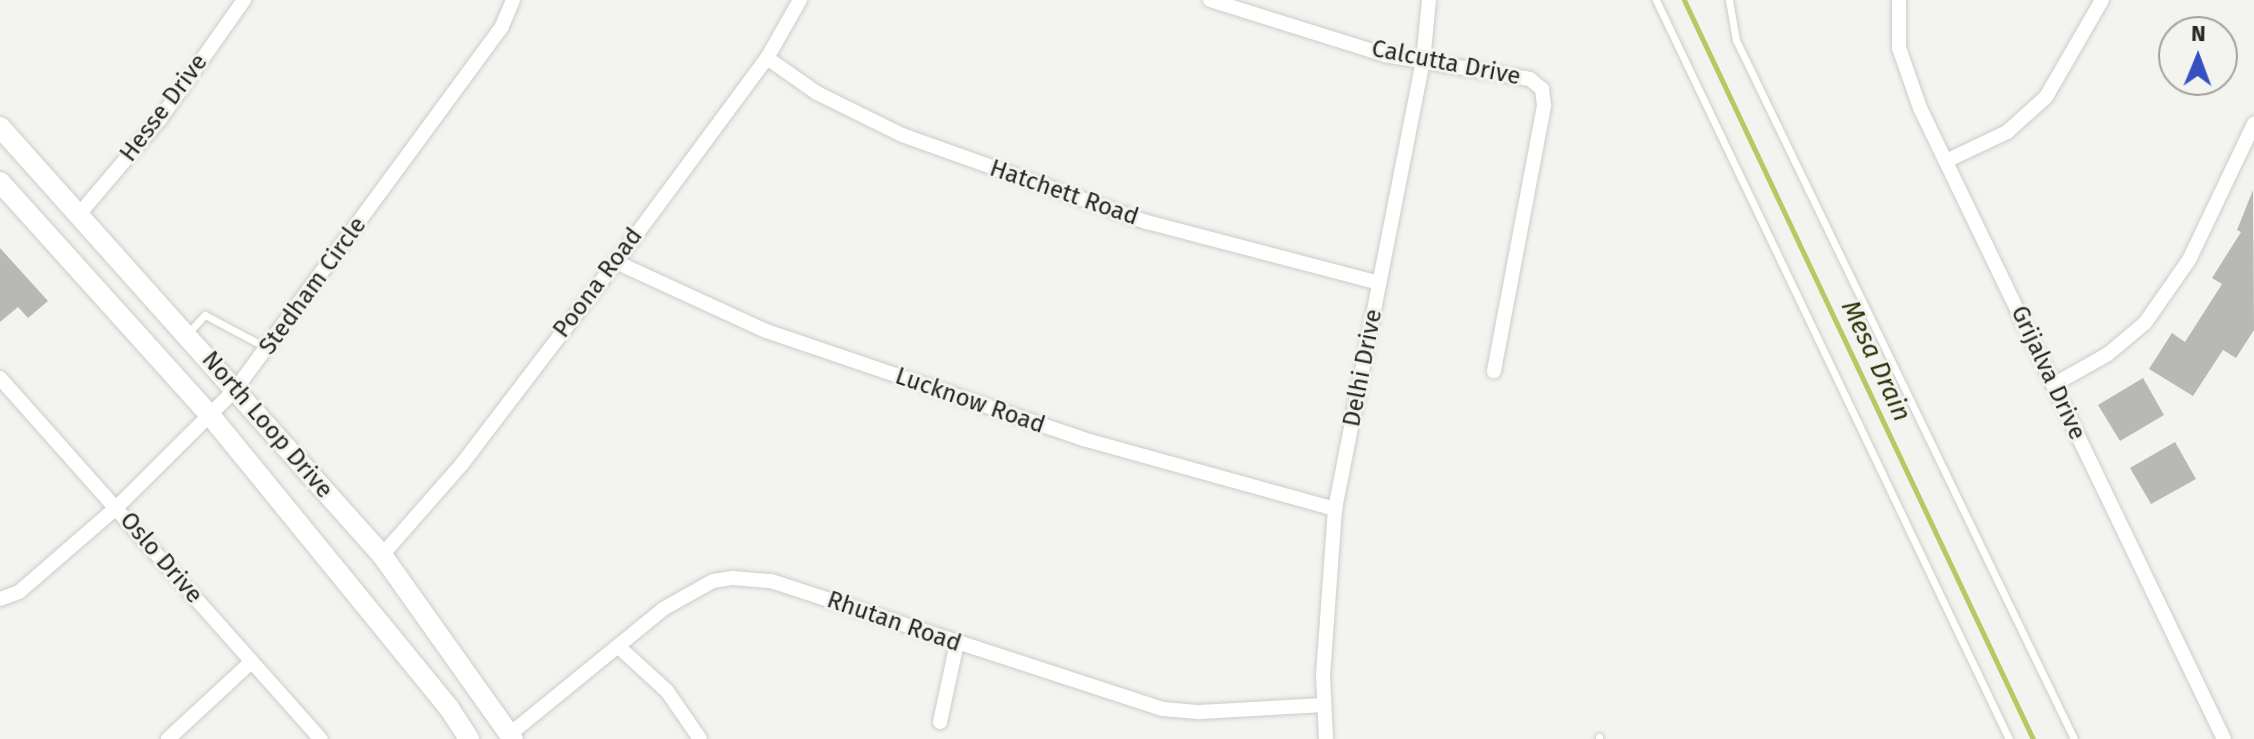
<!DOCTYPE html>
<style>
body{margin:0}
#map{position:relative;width:2254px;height:739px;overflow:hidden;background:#f3f4f0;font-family:"Fira Sans",sans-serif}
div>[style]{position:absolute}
.stream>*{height:5px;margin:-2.5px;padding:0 2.5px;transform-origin:2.5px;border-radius:2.5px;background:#b5c964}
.building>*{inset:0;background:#b8b9b4}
.roads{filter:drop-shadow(0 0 2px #cbcdc8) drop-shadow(0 0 2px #cbcdc8)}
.lane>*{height:7px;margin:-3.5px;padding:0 3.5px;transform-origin:3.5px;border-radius:3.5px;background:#fff}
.street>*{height:14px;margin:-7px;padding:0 7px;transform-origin:7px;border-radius:7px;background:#fff}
.secondary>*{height:20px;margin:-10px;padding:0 10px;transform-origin:10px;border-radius:10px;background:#fff}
span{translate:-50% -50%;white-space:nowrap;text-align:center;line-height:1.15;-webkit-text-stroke:6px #f3f4f0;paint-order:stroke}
.street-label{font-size:24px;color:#252624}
.water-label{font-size:26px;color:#2b3206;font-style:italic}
.north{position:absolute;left:2158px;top:16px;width:80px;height:80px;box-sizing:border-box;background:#f3f4f0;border:2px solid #a1a29e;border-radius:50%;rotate:1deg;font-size:22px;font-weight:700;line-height:32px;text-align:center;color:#252624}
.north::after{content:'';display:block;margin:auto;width:28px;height:36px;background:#3650c2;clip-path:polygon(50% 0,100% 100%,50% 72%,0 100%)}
</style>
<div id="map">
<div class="stream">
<div style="left:1684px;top:0;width:817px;rotate:64.72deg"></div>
</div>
<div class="building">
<div style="clip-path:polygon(2253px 190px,2254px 330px,2236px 358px,2223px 350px,2193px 396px,2149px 369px,2172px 333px,2185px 342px,2222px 284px,2212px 278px,2241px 232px,2237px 230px)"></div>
<div style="clip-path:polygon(0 248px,48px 301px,28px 318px,18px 307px,0 322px)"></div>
<div style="clip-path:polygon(2143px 378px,2164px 415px,2120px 441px,2098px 405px)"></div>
<div style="clip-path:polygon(2175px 442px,2196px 479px,2151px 504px,2130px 468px)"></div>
</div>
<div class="roads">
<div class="lane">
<div style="left:1656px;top:0;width:819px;rotate:64.47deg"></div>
<div style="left:1729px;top:0;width:41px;rotate:80.1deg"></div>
<div style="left:1736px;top:40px;width:776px;rotate:64.19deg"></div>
<div style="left:188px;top:333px;width:25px;rotate:-47deg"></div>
<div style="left:205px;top:315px;width:70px;rotate:28deg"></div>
<div style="left:1599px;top:737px;width:2px;rotate:90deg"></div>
</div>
<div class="street">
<div style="left:1210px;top:0;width:183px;rotate:17.4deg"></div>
<div style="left:1385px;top:55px;width:147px;rotate:9.4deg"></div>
<div style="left:1530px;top:79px;width:16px;rotate:40deg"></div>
<div style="left:1542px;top:89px;width:17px;rotate:83deg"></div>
<div style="left:1544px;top:106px;width:270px;rotate:100.7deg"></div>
<div style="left:1899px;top:0;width:48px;rotate:90deg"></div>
<div style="left:1899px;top:48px;width:64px;rotate:70.7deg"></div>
<div style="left:1920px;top:108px;width:700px;rotate:64.28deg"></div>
<div style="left:767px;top:58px;width:61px;rotate:35deg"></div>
<div style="left:817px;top:93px;width:95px;rotate:26.3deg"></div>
<div style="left:902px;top:135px;width:260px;rotate:19.6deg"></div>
<div style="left:1147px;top:222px;width:240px;rotate:14.7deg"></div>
<div style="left:1946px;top:161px;width:68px;rotate:-25.4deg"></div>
<div style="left:2007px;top:132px;width:52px;rotate:-41.9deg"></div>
<div style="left:2046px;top:97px;width:112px;rotate:-60deg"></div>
<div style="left:81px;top:212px;width:122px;rotate:-49.7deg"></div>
<div style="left:160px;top:119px;width:146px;rotate:-54.8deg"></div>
<div style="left:616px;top:262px;width:165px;rotate:24.7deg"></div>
<div style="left:766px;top:331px;width:335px;rotate:18.8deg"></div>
<div style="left:1083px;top:439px;width:262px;rotate:15.5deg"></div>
<div style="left:0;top:378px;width:483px;rotate:48.4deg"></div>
<div style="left:2053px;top:385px;width:63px;rotate:-29.4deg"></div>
<div style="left:2108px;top:354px;width:48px;rotate:-40deg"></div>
<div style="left:2145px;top:323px;width:77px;rotate:-55.1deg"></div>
<div style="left:2189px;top:260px;width:151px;rotate:-64.5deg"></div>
<div style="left:382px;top:555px;width:121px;rotate:-48.7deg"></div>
<div style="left:462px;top:464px;width:254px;rotate:-52.7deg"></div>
<div style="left:616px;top:262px;width:254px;rotate:-53.5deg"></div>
<div style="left:767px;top:58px;width:67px;rotate:-60.4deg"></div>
<div style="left:0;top:599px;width:20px;rotate:-20deg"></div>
<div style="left:19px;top:592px;width:130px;rotate:-40.9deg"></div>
<div style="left:117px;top:507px;width:166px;rotate:-44.8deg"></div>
<div style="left:235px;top:390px;width:451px;rotate:-53.7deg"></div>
<div style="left:502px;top:26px;width:28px;rotate:-67deg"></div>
<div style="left:620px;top:648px;width:64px;rotate:42.5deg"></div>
<div style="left:667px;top:691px;width:58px;rotate:55.5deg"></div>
<div style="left:940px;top:722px;width:81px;rotate:-77.9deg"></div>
<div style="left:510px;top:734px;width:198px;rotate:-39.2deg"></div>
<div style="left:663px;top:609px;width:57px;rotate:-29.2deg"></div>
<div style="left:713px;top:581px;width:20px;rotate:-9deg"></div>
<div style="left:733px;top:578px;width:38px;rotate:5deg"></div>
<div style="left:771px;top:581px;width:412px;rotate:18.1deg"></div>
<div style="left:1163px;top:709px;width:37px;rotate:5deg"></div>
<div style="left:1200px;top:712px;width:123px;rotate:-3.3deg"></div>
<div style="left:168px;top:739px;width:112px;rotate:-42.8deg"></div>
<div style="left:1326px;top:739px;width:63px;rotate:-92.7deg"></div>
<div style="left:1323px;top:676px;width:167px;rotate:-85.9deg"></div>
<div style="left:1335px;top:509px;width:456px;rotate:-78.9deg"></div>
<div style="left:1423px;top:62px;width:62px;rotate:-84.5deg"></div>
</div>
<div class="secondary">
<div style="left:0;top:127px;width:574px;rotate:48.25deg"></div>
<div style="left:382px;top:555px;width:226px;rotate:54.6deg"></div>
<div style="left:0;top:182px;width:314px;rotate:48deg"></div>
<div style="left:210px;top:415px;width:378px;rotate:50.8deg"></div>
<div style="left:449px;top:708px;width:37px;rotate:57deg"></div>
</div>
</div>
<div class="street-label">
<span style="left:1446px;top:63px;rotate:11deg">Calcutta Drive</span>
<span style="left:164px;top:108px;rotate:-53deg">Hesse Drive</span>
<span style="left:1064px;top:193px;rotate:19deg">Hatchett Road</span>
<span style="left:598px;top:283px;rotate:-53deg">Poona Road</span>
<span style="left:313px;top:286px;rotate:-54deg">Stedham Circle</span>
<span style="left:1363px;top:368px;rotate:-79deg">Delhi Drive</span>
<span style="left:2048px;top:373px;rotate:65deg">Grijalva Drive</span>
<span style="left:970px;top:401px;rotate:19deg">Lucknow Road</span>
<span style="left:267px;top:425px;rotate:49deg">North Loop Drive</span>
<span style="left:161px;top:558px;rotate:49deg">Oslo Drive</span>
<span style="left:894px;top:622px;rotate:19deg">Rhutan Road</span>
</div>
<div class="water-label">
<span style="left:1876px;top:361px;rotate:65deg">Mesa Drain</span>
</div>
<div class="north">N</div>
</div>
